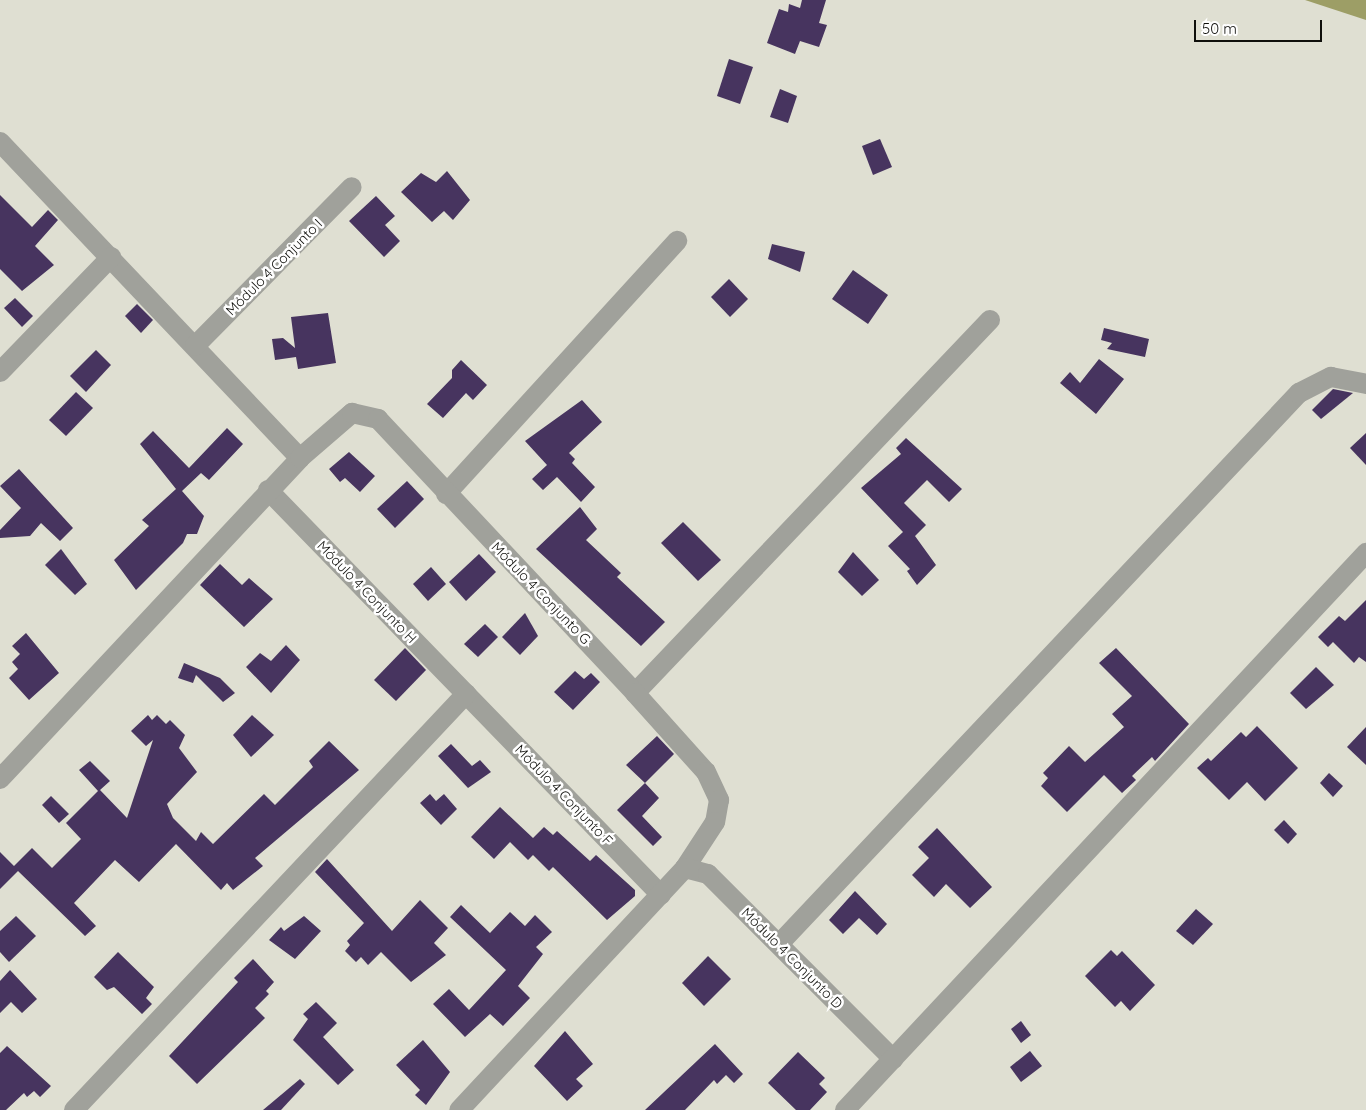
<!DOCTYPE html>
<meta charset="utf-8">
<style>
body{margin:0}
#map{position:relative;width:1366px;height:1110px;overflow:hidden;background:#dfdfd2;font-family:Quicksand,sans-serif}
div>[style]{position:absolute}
.forest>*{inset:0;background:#9d9e66}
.building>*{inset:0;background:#47345f}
.minor>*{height:20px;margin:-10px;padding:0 10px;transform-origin:10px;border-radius:10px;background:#a0a19b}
span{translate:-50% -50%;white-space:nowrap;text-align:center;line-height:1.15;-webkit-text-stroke:5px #fff;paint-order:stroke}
.street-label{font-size:14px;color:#0f0f0b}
.scale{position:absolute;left:1194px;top:20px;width:128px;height:22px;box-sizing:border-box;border:2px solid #0f0f0b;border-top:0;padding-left:6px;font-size:15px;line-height:18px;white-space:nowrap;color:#0f0f0b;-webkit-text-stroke:4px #fff;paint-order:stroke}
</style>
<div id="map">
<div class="forest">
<div style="clip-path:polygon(1305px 0,1366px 0,1366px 20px)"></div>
</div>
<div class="building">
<div style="clip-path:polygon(802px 0,826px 0,819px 23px,827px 25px,819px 47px,800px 41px,795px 54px,767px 43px,779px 9px,788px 12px,789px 4px,800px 8px)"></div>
<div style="clip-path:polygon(729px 59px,753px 67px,740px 104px,717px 96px)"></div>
<div style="clip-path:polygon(780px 89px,797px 96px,788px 123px,770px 117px)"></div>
<div style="clip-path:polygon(880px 139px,892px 167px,873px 175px,862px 146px)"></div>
<div style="clip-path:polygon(447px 171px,470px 200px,453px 220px,444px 211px,432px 222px,401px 192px,421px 173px,436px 182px)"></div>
<div style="clip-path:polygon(0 195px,32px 227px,48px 210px,58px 220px,35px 246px,54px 265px,22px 291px,0 269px)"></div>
<div style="clip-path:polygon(376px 196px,395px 216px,385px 225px,400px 241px,384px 257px,349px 221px)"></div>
<div style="clip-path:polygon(772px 244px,805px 252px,800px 272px,768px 259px)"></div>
<div style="clip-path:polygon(853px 270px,888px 295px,868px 324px,832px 299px)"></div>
<div style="clip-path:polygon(729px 279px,748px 299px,730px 317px,711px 297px)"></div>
<div style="clip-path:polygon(15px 298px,33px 316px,22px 327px,4px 308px)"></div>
<div style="clip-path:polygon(137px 304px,153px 320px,141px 333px,125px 316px)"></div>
<div style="clip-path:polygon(328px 313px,336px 363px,298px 369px,296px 357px,275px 360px,272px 339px,283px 338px,295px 348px,291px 317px)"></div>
<div style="clip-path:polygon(1104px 328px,1149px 339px,1145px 357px,1107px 349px,1112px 343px,1101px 340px)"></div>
<div style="clip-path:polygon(96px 350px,111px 365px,86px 392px,70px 376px)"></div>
<div style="clip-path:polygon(1099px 359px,1124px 379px,1096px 414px,1060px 383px,1070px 372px,1080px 383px)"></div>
<div style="clip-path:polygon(461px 360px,487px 385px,473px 400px,466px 393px,443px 418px,427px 404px,452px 378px,452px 370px)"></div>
<div style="clip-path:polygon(1333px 389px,1353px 393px,1321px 419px,1312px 410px)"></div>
<div style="clip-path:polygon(76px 392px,93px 408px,66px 436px,49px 420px)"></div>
<div style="clip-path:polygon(582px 400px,602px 422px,569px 453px,575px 459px,572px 463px,595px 487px,581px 502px,557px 477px,543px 490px,532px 479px,547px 465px,525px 441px)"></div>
<div style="clip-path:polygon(227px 428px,243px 444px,209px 480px,201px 473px,182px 491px,204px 516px,197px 534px,187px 534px,183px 543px,136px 590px,114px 560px,149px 526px,142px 520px,176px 489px,140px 444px,153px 431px,189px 468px)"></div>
<div style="clip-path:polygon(1366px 433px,1366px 465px,1350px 448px)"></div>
<div style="clip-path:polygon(906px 438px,962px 489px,949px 502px,927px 480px,904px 503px,926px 525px,915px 536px,936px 565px,917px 585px,907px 571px,910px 569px,888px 546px,903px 532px,861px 488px,901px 454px,896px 448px)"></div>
<div style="clip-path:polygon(349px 452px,375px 476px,360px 492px,345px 478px,340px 482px,329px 469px)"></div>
<div style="clip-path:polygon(19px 469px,73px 528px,60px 541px,41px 523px,30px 536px,0 538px,0 530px,21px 508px,0 486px)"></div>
<div style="clip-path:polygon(407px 481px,424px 499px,395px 528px,377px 509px)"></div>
<div style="clip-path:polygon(580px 507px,597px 529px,586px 540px,621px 573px,617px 577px,665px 622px,641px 646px,536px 549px)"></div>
<div style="clip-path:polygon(683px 522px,721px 560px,698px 581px,661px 543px)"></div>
<div style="clip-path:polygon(61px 549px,87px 584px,75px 595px,45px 565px)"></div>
<div style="clip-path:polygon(853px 552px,879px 580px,862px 596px,838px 572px)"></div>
<div style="clip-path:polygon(479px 554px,496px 572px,466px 601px,449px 582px)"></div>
<div style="clip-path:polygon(220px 564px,242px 585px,249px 578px,273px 599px,244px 627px,200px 585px)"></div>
<div style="clip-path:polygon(431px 567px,446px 584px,428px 601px,413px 584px)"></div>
<div style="clip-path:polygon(1366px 600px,1366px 662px,1359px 657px,1354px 663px,1333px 642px,1328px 647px,1318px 637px,1339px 616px,1345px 621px)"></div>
<div style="clip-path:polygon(525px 613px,538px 636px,520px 655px,502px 637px)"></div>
<div style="clip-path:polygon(485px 624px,498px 637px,478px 657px,464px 644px)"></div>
<div style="clip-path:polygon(26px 633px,59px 673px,29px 700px,9px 678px,18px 669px,12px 662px,20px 654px,12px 646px)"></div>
<div style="clip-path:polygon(286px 645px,300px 660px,271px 693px,246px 667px,260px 653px,271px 661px)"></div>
<div style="clip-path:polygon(405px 648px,426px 670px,396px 701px,374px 680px)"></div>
<div style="clip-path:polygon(1116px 648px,1189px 724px,1155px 761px,1152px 757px,1132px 776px,1136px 780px,1122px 793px,1104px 775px,1067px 812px,1041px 786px,1048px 778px,1043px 773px,1069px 746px,1085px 762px,1124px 727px,1112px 714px,1132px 696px,1099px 663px)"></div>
<div style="clip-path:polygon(184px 663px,220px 678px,235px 693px,223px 702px,196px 675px,193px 683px,178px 678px)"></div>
<div style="clip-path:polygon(1316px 667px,1334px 685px,1306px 709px,1290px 693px)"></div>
<div style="clip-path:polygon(575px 671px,584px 679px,591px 673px,600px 682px,573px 710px,554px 692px)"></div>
<div style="clip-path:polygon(148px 715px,152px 720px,157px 715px,166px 724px,170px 720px,185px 735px,179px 748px,197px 772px,167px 804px,173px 818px,196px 841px,201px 832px,213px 844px,264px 794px,275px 805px,313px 767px,309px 761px,329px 741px,359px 770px,255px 858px,263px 866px,233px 890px,227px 883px,221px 890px,176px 844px,139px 882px,115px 860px,74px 903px,96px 926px,85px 936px,18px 871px,0 889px,0 852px,14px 866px,32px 848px,52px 868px,81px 839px,66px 823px,98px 791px,79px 770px,90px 761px,110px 781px,100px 790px,127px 818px,153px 740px,146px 746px,131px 731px)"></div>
<div style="clip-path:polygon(252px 715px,274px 735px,251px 757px,233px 735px)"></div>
<div style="clip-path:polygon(1257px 726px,1298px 768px,1265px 801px,1247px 782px,1229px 800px,1197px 768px,1208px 758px,1211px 761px,1241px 732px,1246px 737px)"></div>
<div style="clip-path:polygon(1366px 727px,1366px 765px,1347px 747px)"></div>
<div style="clip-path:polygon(657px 736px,674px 754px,645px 783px,659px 798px,642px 816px,662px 837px,653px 846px,617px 810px,645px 783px,626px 765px)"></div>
<div style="clip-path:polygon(451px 744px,472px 766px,480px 760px,491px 772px,468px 788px,438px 756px)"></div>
<div style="clip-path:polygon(1329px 773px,1343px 786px,1333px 797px,1320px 783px)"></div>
<div style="clip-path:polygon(430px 794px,436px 801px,444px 794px,457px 809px,441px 825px,420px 803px)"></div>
<div style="clip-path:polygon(51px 796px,69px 814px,59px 823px,42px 805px)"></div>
<div style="clip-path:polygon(500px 807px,533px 838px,544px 827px,553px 835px,557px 831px,590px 861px,596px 855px,635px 890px,635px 896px,607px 920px,553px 867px,549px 871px,533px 855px,528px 860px,510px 842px,494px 859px,471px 837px)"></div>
<div style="clip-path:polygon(1284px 820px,1297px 834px,1288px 844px,1274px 830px)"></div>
<div style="clip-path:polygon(937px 828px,992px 887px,970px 908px,946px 884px,934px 897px,912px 875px,929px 858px,918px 847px)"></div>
<div style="clip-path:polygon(327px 859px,392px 931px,420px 900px,448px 928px,434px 943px,446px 955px,411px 982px,381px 952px,368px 965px,361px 957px,356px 962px,345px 951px,350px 945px,347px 941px,364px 923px,315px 872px)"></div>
<div style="clip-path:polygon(855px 891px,887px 924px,877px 935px,859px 918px,843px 934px,829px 920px)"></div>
<div style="clip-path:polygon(461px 905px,490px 933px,510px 912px,525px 926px,535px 915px,552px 932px,536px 947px,543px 954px,518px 986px,530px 998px,503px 1026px,490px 1014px,465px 1037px,433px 1004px,449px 989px,469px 1010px,506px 970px,450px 917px)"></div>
<div style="clip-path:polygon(1196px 909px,1213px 924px,1193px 945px,1176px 931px)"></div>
<div style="clip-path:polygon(16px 916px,36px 936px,9px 962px,0 952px,0 931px)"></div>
<div style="clip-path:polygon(304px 916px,321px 931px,295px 959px,269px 940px,281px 927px,284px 931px)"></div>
<div style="clip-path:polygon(1111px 950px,1117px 956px,1122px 951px,1155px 985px,1130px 1011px,1121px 1001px,1115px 1007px,1085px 976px)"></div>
<div style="clip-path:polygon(118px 952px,154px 987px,146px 998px,152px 1004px,142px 1014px,114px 987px,107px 990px,94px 977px)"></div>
<div style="clip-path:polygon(708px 956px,731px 979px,704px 1006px,682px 983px)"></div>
<div style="clip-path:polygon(253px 959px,274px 982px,266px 991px,269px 994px,255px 1008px,265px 1018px,197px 1084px,169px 1056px,238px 982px,234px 978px)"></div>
<div style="clip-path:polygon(10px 970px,37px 999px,22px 1013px,11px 1002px,0 1013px,0 981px)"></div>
<div style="clip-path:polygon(316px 1002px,337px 1023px,323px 1037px,354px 1070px,338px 1085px,293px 1040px,308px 1019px,303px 1014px)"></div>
<div style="clip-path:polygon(1021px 1021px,1031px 1035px,1021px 1043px,1011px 1029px)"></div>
<div style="clip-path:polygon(565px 1031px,593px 1064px,576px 1079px,583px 1086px,567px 1101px,534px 1066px)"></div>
<div style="clip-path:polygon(423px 1040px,450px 1072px,426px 1105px,415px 1095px,420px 1090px,396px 1065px)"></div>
<div style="clip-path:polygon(715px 1044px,743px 1074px,734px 1083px,726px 1075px,717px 1084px,714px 1080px,685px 1110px,645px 1110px)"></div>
<div style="clip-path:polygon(7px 1046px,51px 1086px,40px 1097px,34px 1091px,27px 1097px,24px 1093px,6px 1110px,0 1110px,0 1053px)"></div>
<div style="clip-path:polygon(1030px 1051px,1042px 1066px,1021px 1082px,1010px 1067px)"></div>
<div style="clip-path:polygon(798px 1052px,825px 1078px,819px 1084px,827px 1092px,810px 1110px,796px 1110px,768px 1083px)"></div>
<div style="clip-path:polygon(300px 1079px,305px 1084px,281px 1110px,263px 1110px)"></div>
</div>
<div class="minor">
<div style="left:0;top:142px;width:436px;rotate:46.5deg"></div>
<div style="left:195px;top:346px;width:223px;rotate:-45.4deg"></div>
<div style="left:0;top:372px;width:160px;rotate:-46deg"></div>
<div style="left:268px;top:490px;width:564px;rotate:45.86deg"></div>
<div style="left:446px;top:494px;width:343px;rotate:-47.6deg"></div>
<div style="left:635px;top:693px;width:515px;rotate:-46.42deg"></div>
<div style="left:0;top:779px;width:439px;rotate:-46.9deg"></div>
<div style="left:300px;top:458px;width:69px;rotate:-40.9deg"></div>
<div style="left:352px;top:413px;width:27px;rotate:13deg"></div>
<div style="left:378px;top:419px;width:376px;rotate:46.8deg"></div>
<div style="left:635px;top:693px;width:106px;rotate:48.1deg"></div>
<div style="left:706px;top:772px;width:31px;rotate:65deg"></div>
<div style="left:719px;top:800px;width:22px;rotate:100deg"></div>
<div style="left:715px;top:822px;width:55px;rotate:123.1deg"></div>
<div style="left:685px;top:868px;width:331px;rotate:133deg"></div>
<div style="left:685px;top:868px;width:24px;rotate:15deg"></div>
<div style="left:708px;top:874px;width:262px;rotate:45deg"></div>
<div style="left:779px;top:944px;width:758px;rotate:-46.66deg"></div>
<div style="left:1299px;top:393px;width:36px;rotate:-27deg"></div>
<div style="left:1331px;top:377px;width:36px;rotate:11deg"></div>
<div style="left:74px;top:1110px;width:572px;rotate:-46.7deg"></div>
<div style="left:845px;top:1110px;width:763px;rotate:-46.91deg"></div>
</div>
<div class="street-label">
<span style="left:274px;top:267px;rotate:-45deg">Módulo 4 Conjunto I</span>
<span style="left:367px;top:592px;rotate:46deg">Módulo 4 Conjunto H</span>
<span style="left:541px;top:593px;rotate:46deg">Módulo 4 Conjunto G</span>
<span style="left:564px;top:795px;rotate:46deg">Módulo 4 Conjunto F</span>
<span style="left:792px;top:958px;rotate:45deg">Módulo 4 Conjunto D</span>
</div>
<div class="scale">50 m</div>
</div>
